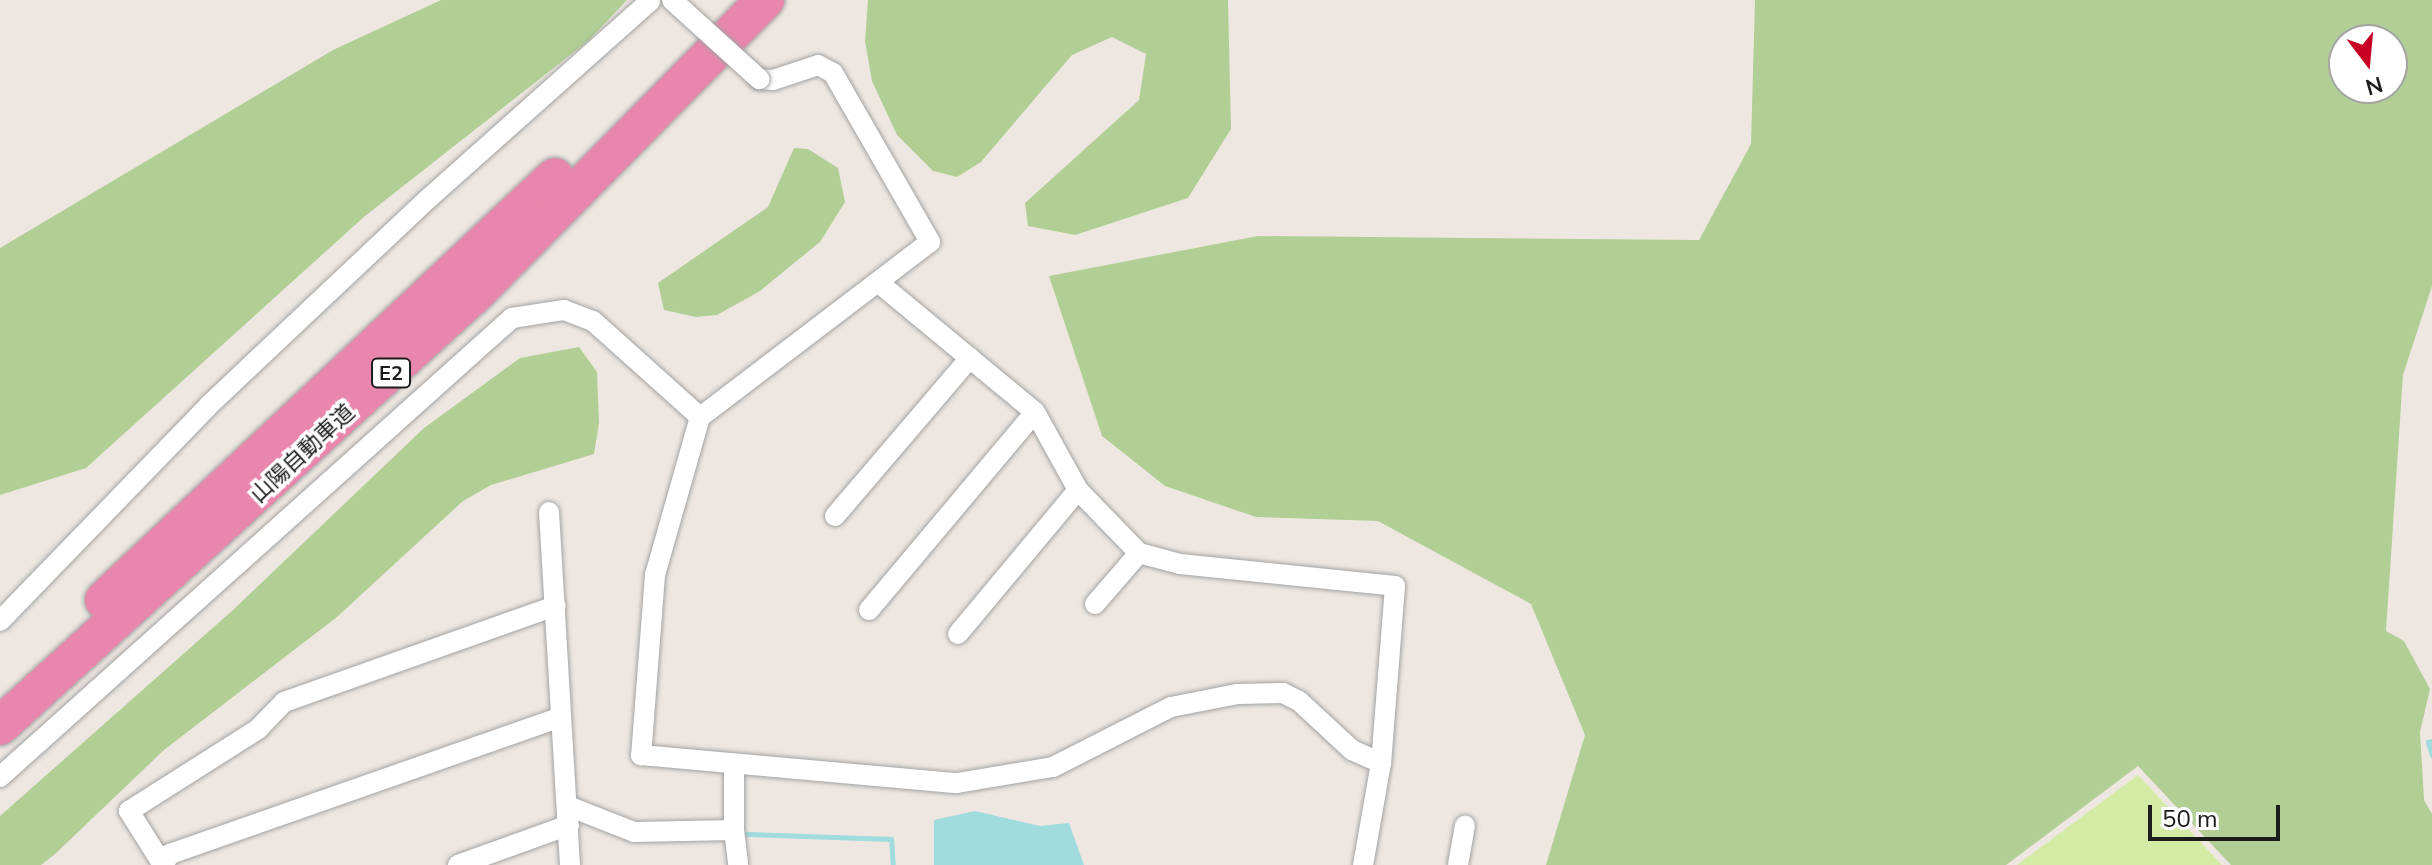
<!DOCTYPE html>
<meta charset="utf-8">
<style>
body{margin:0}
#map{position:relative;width:2432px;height:865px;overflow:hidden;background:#eee7e1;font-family:"Nunito Sans","Noto Sans JP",sans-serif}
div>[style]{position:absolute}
.grass>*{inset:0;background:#d4eba5}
.forest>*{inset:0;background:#b1cf94}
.water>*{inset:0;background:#a0dbde}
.stream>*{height:5px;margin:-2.5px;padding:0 2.5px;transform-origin:2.5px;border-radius:2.5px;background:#a0dbde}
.roads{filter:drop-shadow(0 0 2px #a3a3a3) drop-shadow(0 0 2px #a3a3a3)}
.street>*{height:20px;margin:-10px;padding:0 10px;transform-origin:10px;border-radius:10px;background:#fff}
.highway>*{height:38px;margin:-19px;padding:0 19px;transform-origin:19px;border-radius:19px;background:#e986ab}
.bridges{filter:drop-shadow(0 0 2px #a3a3a3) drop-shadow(0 0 2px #a3a3a3)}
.street-bridge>*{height:20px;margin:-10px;padding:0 10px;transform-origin:10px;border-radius:10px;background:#fff}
span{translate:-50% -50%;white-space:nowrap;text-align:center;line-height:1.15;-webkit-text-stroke:7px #fff;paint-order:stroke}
.shield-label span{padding:2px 6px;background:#fff;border:2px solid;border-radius:6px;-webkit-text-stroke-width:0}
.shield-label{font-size:20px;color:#1c1c1c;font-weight:700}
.street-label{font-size:22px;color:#1c1c1c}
.north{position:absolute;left:2328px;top:24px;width:80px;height:80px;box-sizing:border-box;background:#fff;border:2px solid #a4a4a4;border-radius:50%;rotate:164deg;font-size:22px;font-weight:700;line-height:32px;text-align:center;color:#1c1c1c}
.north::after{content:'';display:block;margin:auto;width:28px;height:36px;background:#c80026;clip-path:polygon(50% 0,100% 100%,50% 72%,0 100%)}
.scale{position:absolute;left:2148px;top:805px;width:132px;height:36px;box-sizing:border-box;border:4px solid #1c1c1c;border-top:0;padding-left:10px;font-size:24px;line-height:28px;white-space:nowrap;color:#1c1c1c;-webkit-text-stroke:6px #fff;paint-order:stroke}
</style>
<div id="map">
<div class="grass">
<div style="clip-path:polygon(2138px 775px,2222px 865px,2017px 865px)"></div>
</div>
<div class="forest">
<div style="clip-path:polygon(441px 0,627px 0,588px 41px,365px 216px,86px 468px,0 495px,0 248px,333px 50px)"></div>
<div style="clip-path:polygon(868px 0,1228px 0,1231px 129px,1188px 198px,1075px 235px,1028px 226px,1025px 203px,1139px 100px,1146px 54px,1112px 37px,1072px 55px,981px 162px,957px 177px,933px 171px,897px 135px,872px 81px,865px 41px)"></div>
<div style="clip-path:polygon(evenodd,1755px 0,2432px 0,2432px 286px,2403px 375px,2386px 631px,2404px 641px,2430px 689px,2420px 732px,2424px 800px,2432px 814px,2432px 865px,2231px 865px,2138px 766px,2006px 865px,1546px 865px,1585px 735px,1531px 604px,1378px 521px,1256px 517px,1165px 486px,1102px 436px,1049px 276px,1258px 236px,1699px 240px,1751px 144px,1755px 0,2344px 40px,2392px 40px,2392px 88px,2344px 88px,2344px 40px)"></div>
<div style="clip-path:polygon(794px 148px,808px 149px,838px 168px,845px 202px,820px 242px,760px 291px,717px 315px,696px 317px,664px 310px,658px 283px,768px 207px)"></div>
<div style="clip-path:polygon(579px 347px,597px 372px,599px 423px,594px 454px,491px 485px,463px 501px,337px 617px,164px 750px,54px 855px,41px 865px,0 865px,0 816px,233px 610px,424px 428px,520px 358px)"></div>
</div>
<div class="water">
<div style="clip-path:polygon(975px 811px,1040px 826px,1069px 823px,1084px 865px,934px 865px,934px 820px)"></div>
</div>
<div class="stream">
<div style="left:2432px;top:741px;width:4px;rotate:166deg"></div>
<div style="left:2428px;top:742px;width:14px;rotate:73deg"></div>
<div style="left:746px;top:834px;width:145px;rotate:2deg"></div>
<div style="left:891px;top:839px;width:26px;rotate:86deg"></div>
</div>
<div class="roads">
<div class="street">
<div style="left:759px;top:79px;width:14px;rotate:4deg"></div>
<div style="left:773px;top:80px;width:47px;rotate:-18.4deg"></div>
<div style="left:818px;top:65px;width:17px;rotate:28deg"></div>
<div style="left:833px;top:73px;width:195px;rotate:60.1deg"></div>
<div style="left:930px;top:242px;width:289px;rotate:142.7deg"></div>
<div style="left:700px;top:417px;width:164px;rotate:105.9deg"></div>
<div style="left:655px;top:575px;width:181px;rotate:94.4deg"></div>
<div style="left:641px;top:755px;width:317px;rotate:5.1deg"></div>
<div style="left:957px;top:783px;width:97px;rotate:-9.5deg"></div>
<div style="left:1053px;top:767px;width:132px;rotate:-27deg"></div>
<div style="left:1171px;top:707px;width:67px;rotate:-11.1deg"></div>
<div style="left:1237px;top:694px;width:46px;rotate:-1.2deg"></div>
<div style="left:1283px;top:693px;width:18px;rotate:27deg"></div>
<div style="left:1299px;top:701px;width:72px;rotate:42.8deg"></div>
<div style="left:1352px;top:750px;width:32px;rotate:24deg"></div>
<div style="left:879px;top:283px;width:202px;rotate:39.6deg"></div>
<div style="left:1035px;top:412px;width:89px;rotate:61.1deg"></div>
<div style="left:1078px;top:490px;width:88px;rotate:45.9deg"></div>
<div style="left:1139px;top:553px;width:42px;rotate:15deg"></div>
<div style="left:1180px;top:564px;width:216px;rotate:5.8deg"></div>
<div style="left:1395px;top:586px;width:178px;rotate:94.5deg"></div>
<div style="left:1381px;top:763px;width:104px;rotate:100deg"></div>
<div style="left:549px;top:512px;width:354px;rotate:86.6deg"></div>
<div style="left:835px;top:516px;width:208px;rotate:-49.5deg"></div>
<div style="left:1095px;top:604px;width:67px;rotate:-49.2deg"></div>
<div style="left:869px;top:610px;width:258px;rotate:-50deg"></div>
<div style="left:0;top:621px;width:299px;rotate:-45.9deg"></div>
<div style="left:208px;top:406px;width:303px;rotate:-43.3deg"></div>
<div style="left:429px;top:198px;width:297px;rotate:-41.7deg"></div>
<div style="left:958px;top:634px;width:187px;rotate:-50.2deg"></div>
<div style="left:0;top:777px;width:688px;rotate:-41.88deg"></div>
<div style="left:512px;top:318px;width:53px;rotate:-8.7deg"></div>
<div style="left:564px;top:310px;width:31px;rotate:21deg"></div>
<div style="left:593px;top:321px;width:144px;rotate:41.9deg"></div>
<div style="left:568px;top:806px;width:71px;rotate:21.5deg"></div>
<div style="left:634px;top:832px;width:100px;rotate:-1.1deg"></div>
<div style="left:734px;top:830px;width:64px;rotate:-90deg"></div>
<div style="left:734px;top:830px;width:35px;rotate:83deg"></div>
<div style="left:163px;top:865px;width:64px;rotate:-122.2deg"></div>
<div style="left:129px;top:811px;width:153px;rotate:-32.4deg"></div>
<div style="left:258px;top:729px;width:37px;rotate:-46deg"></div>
<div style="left:284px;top:702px;width:288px;rotate:-19.5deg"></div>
<div style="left:163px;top:865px;width:13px;rotate:-58deg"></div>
<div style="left:170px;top:854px;width:414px;rotate:-19.3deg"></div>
<div style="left:458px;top:865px;width:118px;rotate:-19.8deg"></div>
<div style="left:1458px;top:865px;width:40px;rotate:-80deg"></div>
</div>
<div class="highway">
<div style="left:104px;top:600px;width:618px;rotate:-43.17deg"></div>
<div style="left:0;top:726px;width:646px;rotate:-42.3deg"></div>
<div style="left:478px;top:291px;width:409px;rotate:-45.4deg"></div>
</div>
</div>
<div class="bridges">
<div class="street-bridge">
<div style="left:672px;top:0;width:118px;rotate:42.2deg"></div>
</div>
</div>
<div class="shield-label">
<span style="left:391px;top:373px">E2</span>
</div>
<div class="street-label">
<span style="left:303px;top:454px;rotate:-43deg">山陽自動車道</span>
</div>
<div class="north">N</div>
<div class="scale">50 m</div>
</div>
